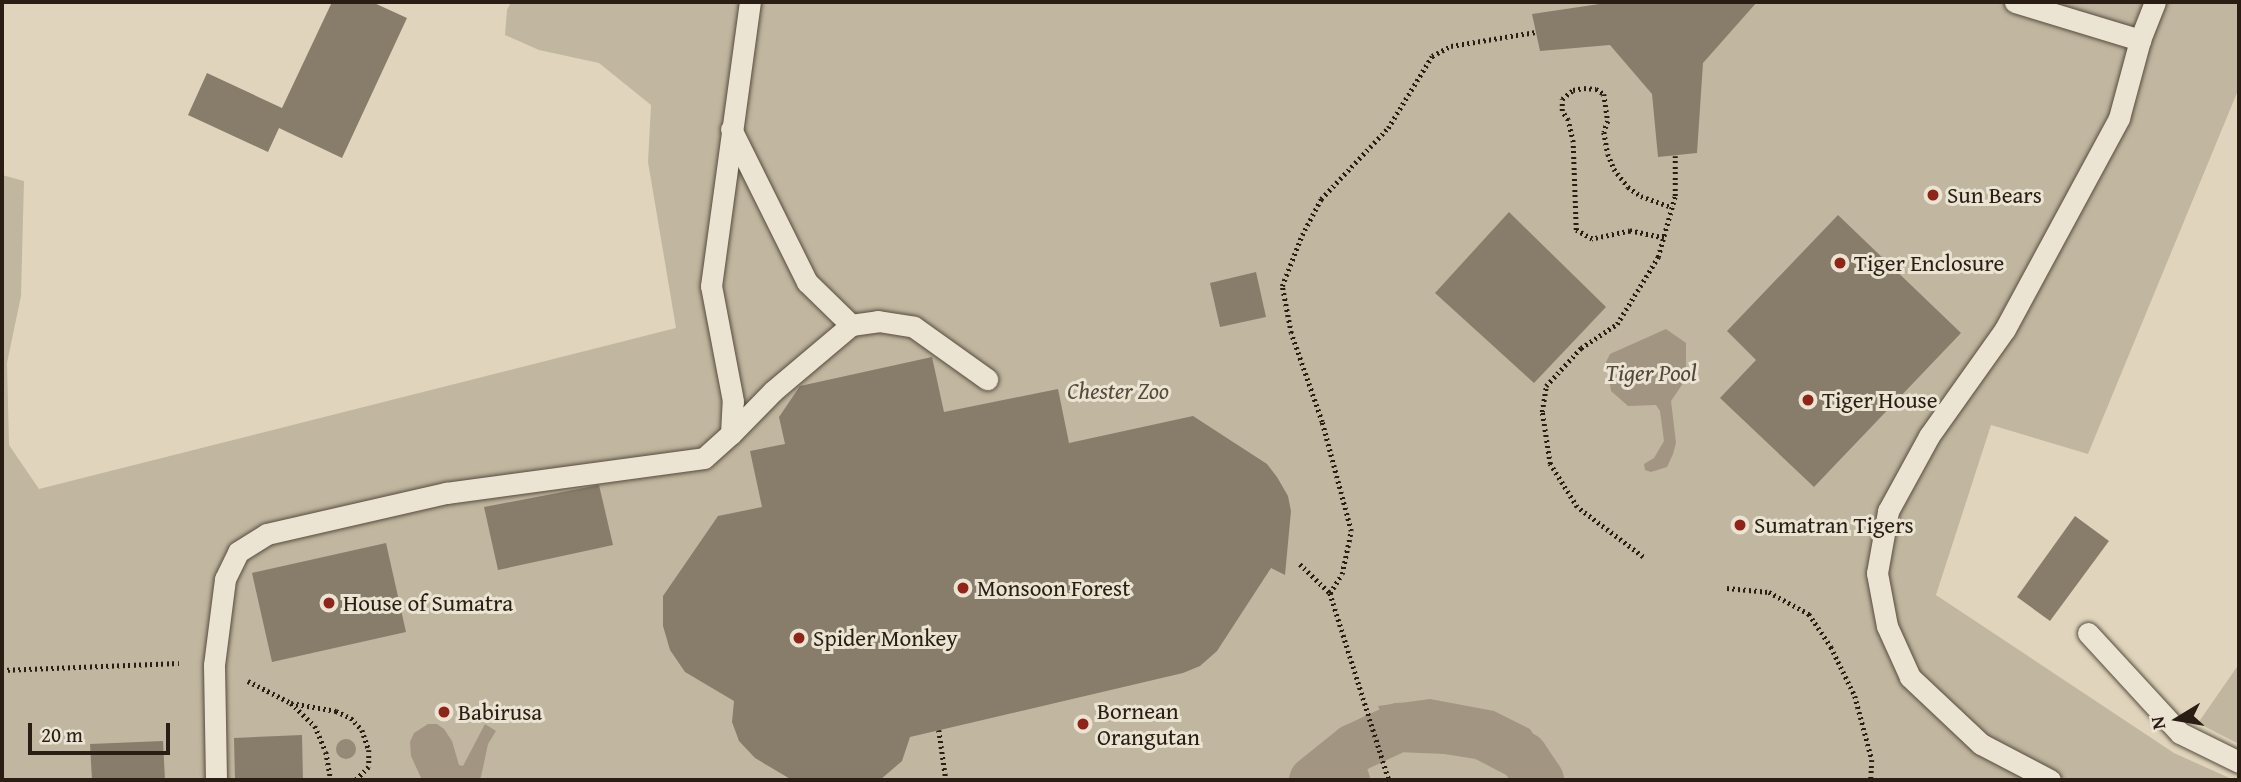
<!DOCTYPE html>
<style>
body{margin:0}
#map{position:relative;width:2241px;height:782px;overflow:hidden;background:#e0d5bc;font-family:"Gentium Book Plus",serif}
div>[style]{position:absolute}
.green>*{inset:0;background:#c1b69f}
.water>*{inset:0;background:#a29683}
.canal>*{height:49px;margin:-24.5px;padding:0 24.5px;transform-origin:24.5px;border-radius:24.5px;background:#a29683}
.building>*{inset:0;background:#887d6b}
.path>*{height:4.5px;margin-top:-2.25px;transform-origin:0;background:repeating-linear-gradient(90deg,#291d14 0 2px,transparent 0 5.5px)}
.roads{filter:drop-shadow(0 0 2px #574b3e) drop-shadow(0 0 2px #574b3e)}
.service>*{height:21px;margin:-10.5px;padding:0 10.5px;transform-origin:10.5px;border-radius:10.5px;background:#ebe4d3}
.trees>*{width:20px;height:20px;margin:-10px;border-radius:50%;background:#958977}
.dots>*{width:19px;height:19px;translate:-50% -50%;box-sizing:border-box;border:4px solid #ebe4d3;border-radius:50%}
span{translate:-50% -50%;white-space:nowrap;text-align:center;line-height:1.15;-webkit-text-stroke:6px #ebe4d3;paint-order:stroke}
.poi-label{font-size:23px;color:#291d14}
.left{translate:0 -50%;text-align:left}
.park-label{font-size:23px;color:#574b3e;font-style:italic}
.water-label{font-size:24px;color:#53473b;font-style:italic}
.frame{position:absolute;inset:0;border:4px solid #291d14;pointer-events:none}
.north{position:absolute;left:2143px;top:684px;width:70px;height:70px;-webkit-text-stroke:5px #ebe4d3;paint-order:stroke;rotate:259deg;font-size:19px;font-weight:700;line-height:28px;text-align:center;color:#291d14}
.north::after{content:'';display:block;margin:auto;width:24px;height:32px;background:#291d14;clip-path:polygon(50% 0,100% 100%,50% 72%,0 100%)}
.scale{position:absolute;left:28px;top:723px;width:142px;height:32px;box-sizing:border-box;border:4px solid #291d14;border-top:0;padding-left:9px;font-size:21px;line-height:24px;white-space:nowrap;color:#291d14;-webkit-text-stroke:5px #ebe4d3;paint-order:stroke}
</style>
<div id="map">
<div class="green">
<div style="clip-path:polygon(511px 2px,2239px 2px,2239px 88px,2088px 454px,1991px 425px,1936px 595px,2174px 753px,2234px 780px,2px 780px,2px 175px,24px 181px,21px 296px,7px 363px,9px 445px,39px 489px,676px 328px,648px 162px,651px 105px,599px 63px,539px 50px,505px 35px,507px 10px)"></div>
<div style="clip-path:polygon(2239px 664px,2239px 744px,2198px 723px)"></div>
</div>
<div class="water">
<div style="clip-path:polygon(1666px 329px,1686px 343px,1686px 379px,1671px 401px,1676px 443px,1673px 454px,1667px 467px,1651px 472px,1645px 470px,1644px 464px,1654px 458px,1664px 441px,1660px 411px,1656px 405px,1628px 406px,1611px 391px,1606px 362px,1610px 354px)"></div>
<div style="clip-path:polygon(1430px 699px,1494px 711px,1530px 729px,1561px 780px,1518px 780px,1484px 753px,1439px 744px,1396px 748px,1378px 706px)"></div>
<div style="clip-path:polygon(428px 724px,437px 724px,444px 729px,452px 741px,459px 765px,463px 766px,485px 724px,496px 731px,488px 744px,481px 777px,477px 780px,422px 780px,411px 756px,410px 742px,414px 733px)"></div>
<div style="clip-path:polygon(1352px 724px,1371px 780px,1297px 780px,1323px 749px)"></div>
</div>
<div class="canal">
<div style="left:1313px;top:780px;width:51px;rotate:-38.7deg"></div>
<div style="left:1353px;top:748px;width:50px;rotate:-25deg"></div>
<div style="left:1398px;top:727px;width:48px;rotate:2.4deg"></div>
<div style="left:1446px;top:729px;width:37px;rotate:9deg"></div>
<div style="left:1483px;top:735px;width:45px;rotate:27.7deg"></div>
<div style="left:1523px;top:756px;width:29px;rotate:56deg"></div>
</div>
<div class="building">
<div style="clip-path:polygon(332px 2px,372px 2px,407px 18px,342px 158px,279px 128px,268px 152px,188px 115px,207px 73px,282px 108px)"></div>
<div style="clip-path:polygon(1613px 2px,1757px 2px,1703px 63px,1697px 153px,1658px 157px,1652px 94px,1610px 45px,1540px 51px,1532px 14px)"></div>
<div style="clip-path:polygon(1509px 212px,1606px 307px,1534px 383px,1435px 293px)"></div>
<div style="clip-path:polygon(1838px 215px,1961px 333px,1814px 487px,1720px 398px,1756px 360px,1727px 331px)"></div>
<div style="clip-path:polygon(1256px 272px,1266px 317px,1220px 327px,1210px 283px)"></div>
<div style="clip-path:polygon(932px 357px,944px 412px,1058px 389px,1069px 443px,1193px 416px,1267px 464px,1277px 477px,1288px 496px,1291px 511px,1285px 575px,1271px 568px,1217px 651px,1200px 666px,1183px 673px,910px 737px,902px 761px,880px 780px,792px 780px,755px 758px,739px 741px,732px 722px,734px 701px,685px 672px,670px 650px,663px 626px,663px 596px,718px 516px,762px 507px,750px 451px,785px 444px,779px 417px,800px 386px)"></div>
<div style="clip-path:polygon(599px 485px,613px 545px,498px 570px,484px 507px)"></div>
<div style="clip-path:polygon(2075px 516px,2109px 541px,2050px 621px,2017px 597px)"></div>
<div style="clip-path:polygon(386px 543px,406px 632px,272px 662px,252px 573px)"></div>
<div style="clip-path:polygon(302px 735px,303px 780px,235px 780px,234px 738px)"></div>
<div style="clip-path:polygon(163px 741px,165px 780px,92px 780px,90px 744px)"></div>
</div>
<div class="path">
<div style="left:1664px;top:238px;width:35px;rotate:-168deg"></div>
<div style="left:1630px;top:231px;width:39px;rotate:168deg"></div>
<div style="left:1592px;top:239px;width:18px;rotate:-151deg"></div>
<div style="left:1576px;top:230px;width:88px;rotate:-92deg"></div>
<div style="left:1573px;top:142px;width:23px;rotate:-103deg"></div>
<div style="left:1568px;top:120px;width:11px;rotate:-124deg"></div>
<div style="left:1562px;top:111px;width:12px;rotate:-90deg"></div>
<div style="left:1562px;top:99px;width:14px;rotate:-39deg"></div>
<div style="left:1573px;top:90px;width:11px;rotate:-10deg"></div>
<div style="left:1584px;top:88px;width:12px;rotate:5deg"></div>
<div style="left:1596px;top:89px;width:9px;rotate:32deg"></div>
<div style="left:1604px;top:94px;width:27px;rotate:82deg"></div>
<div style="left:1608px;top:121px;width:12px;rotate:110deg"></div>
<div style="left:1604px;top:132px;width:22px;rotate:80deg"></div>
<div style="left:1608px;top:154px;width:16px;rotate:68deg"></div>
<div style="left:1614px;top:169px;width:23px;rotate:52deg"></div>
<div style="left:1628px;top:187px;width:16px;rotate:35deg"></div>
<div style="left:1641px;top:196px;width:33px;rotate:20deg"></div>
<div style="left:1643px;top:557px;width:83px;rotate:-142.9deg"></div>
<div style="left:1577px;top:507px;width:51px;rotate:-122.1deg"></div>
<div style="left:1550px;top:464px;width:53px;rotate:-98.7deg"></div>
<div style="left:1542px;top:412px;width:26px;rotate:-81deg"></div>
<div style="left:1546px;top:386px;width:52px;rotate:-47.4deg"></div>
<div style="left:1581px;top:348px;width:43px;rotate:-33.7deg"></div>
<div style="left:1617px;top:324px;width:79px;rotate:-58.5deg"></div>
<div style="left:1658px;top:257px;width:63px;rotate:-74.4deg"></div>
<div style="left:1675px;top:196px;width:40px;rotate:-90deg"></div>
<div style="left:1300px;top:564px;width:42px;rotate:44deg"></div>
<div style="left:1330px;top:593px;width:22px;rotate:-58deg"></div>
<div style="left:1342px;top:574px;width:44px;rotate:-78.2deg"></div>
<div style="left:1351px;top:531px;width:113px;rotate:-104.9deg"></div>
<div style="left:1322px;top:422px;width:94px;rotate:-109.2deg"></div>
<div style="left:1291px;top:333px;width:48px;rotate:-100.8deg"></div>
<div style="left:1282px;top:286px;width:55px;rotate:-68.6deg"></div>
<div style="left:1302px;top:235px;width:41px;rotate:-62.2deg"></div>
<div style="left:1321px;top:199px;width:98px;rotate:-46.7deg"></div>
<div style="left:1388px;top:128px;width:84px;rotate:-58.6deg"></div>
<div style="left:1432px;top:56px;width:21px;rotate:-28deg"></div>
<div style="left:1451px;top:46px;width:86px;rotate:-9.4deg"></div>
<div style="left:1727px;top:588px;width:42px;rotate:5.4deg"></div>
<div style="left:1769px;top:592px;width:46px;rotate:28.8deg"></div>
<div style="left:1809px;top:614px;width:40px;rotate:56deg"></div>
<div style="left:1831px;top:647px;width:55px;rotate:63.9deg"></div>
<div style="left:1855px;top:696px;width:66px;rotate:75.1deg"></div>
<div style="left:1872px;top:760px;width:20px;rotate:93deg"></div>
<div style="left:1330px;top:593px;width:196px;rotate:72.5deg"></div>
<div style="left:2px;top:670px;width:177px;rotate:-2.3deg"></div>
<div style="left:248px;top:681px;width:48px;rotate:27.1deg"></div>
<div style="left:291px;top:703px;width:33px;rotate:44deg"></div>
<div style="left:315px;top:726px;width:28px;rotate:67deg"></div>
<div style="left:326px;top:752px;width:28px;rotate:80deg"></div>
<div style="left:291px;top:703px;width:46px;rotate:10.1deg"></div>
<div style="left:336px;top:711px;width:17px;rotate:25deg"></div>
<div style="left:351px;top:718px;width:16px;rotate:47deg"></div>
<div style="left:362px;top:730px;width:21px;rotate:71deg"></div>
<div style="left:369px;top:750px;width:17px;rotate:90deg"></div>
<div style="left:369px;top:767px;width:18px;rotate:135deg"></div>
<div style="left:939px;top:730px;width:50px;rotate:82deg"></div>
</div>
<div class="roads">
<div class="service">
<div style="left:2015px;top:2px;width:131px;rotate:16.9deg"></div>
<div style="left:731px;top:129px;width:171px;rotate:63.6deg"></div>
<div style="left:807px;top:282px;width:62px;rotate:44.3deg"></div>
<div style="left:851px;top:325px;width:27px;rotate:-8deg"></div>
<div style="left:878px;top:321px;width:36px;rotate:9deg"></div>
<div style="left:914px;top:327px;width:90px;rotate:35.5deg"></div>
<div style="left:731px;top:434px;width:60px;rotate:-45.7deg"></div>
<div style="left:773px;top:391px;width:102px;rotate:-40.2deg"></div>
<div style="left:2088px;top:633px;width:136px;rotate:47.4deg"></div>
<div style="left:2180px;top:733px;width:66px;rotate:26.2deg"></div>
<div style="left:216px;top:780px;width:115px;rotate:-91deg"></div>
<div style="left:214px;top:665px;width:87px;rotate:-82.7deg"></div>
<div style="left:225px;top:579px;width:30px;rotate:-64deg"></div>
<div style="left:238px;top:552px;width:34px;rotate:-32deg"></div>
<div style="left:267px;top:534px;width:184px;rotate:-12.9deg"></div>
<div style="left:446px;top:493px;width:260px;rotate:-7.7deg"></div>
<div style="left:704px;top:458px;width:36px;rotate:-42deg"></div>
<div style="left:731px;top:434px;width:33px;rotate:-87deg"></div>
<div style="left:733px;top:401px;width:117px;rotate:-100.8deg"></div>
<div style="left:711px;top:286px;width:287px;rotate:-82.2deg"></div>
<div style="left:2050px;top:780px;width:78px;rotate:-152.4deg"></div>
<div style="left:1981px;top:744px;width:98px;rotate:-136.7deg"></div>
<div style="left:1910px;top:677px;width:56px;rotate:-114.3deg"></div>
<div style="left:1887px;top:626px;width:54px;rotate:-100.7deg"></div>
<div style="left:1877px;top:573px;width:63px;rotate:-79.9deg"></div>
<div style="left:1888px;top:511px;width:85px;rotate:-61.3deg"></div>
<div style="left:1929px;top:436px;width:131px;rotate:-54.6deg"></div>
<div style="left:2005px;top:329px;width:240px;rotate:-61.6deg"></div>
<div style="left:2119px;top:118px;width:81px;rotate:-74.9deg"></div>
<div style="left:2140px;top:40px;width:41px;rotate:-68.5deg"></div>
</div>
</div>
<div class="trees">
<div style="left:346px;top:749px"></div>
</div>
<div class="dots">
<div style="left:1933px;top:195px;background:#8f2418"></div>
<div style="left:1840px;top:263px;background:#8f2418"></div>
<div style="left:1808px;top:400px;background:#8f2418"></div>
<div style="left:1740px;top:525px;background:#8f2418"></div>
<div style="left:963px;top:588px;background:#8f2418"></div>
<div style="left:329px;top:603px;background:#8f2418"></div>
<div style="left:799px;top:638px;background:#8f2418"></div>
<div style="left:444px;top:712px;background:#8f2418"></div>
<div style="left:1083px;top:724px;background:#8f2418"></div>
</div>
<div class="poi-label">
<span class="left" style="left:1947px;top:195px">Sun Bears</span>
<span class="left" style="left:1854px;top:263px">Tiger Enclosure</span>
<span class="left" style="left:1822px;top:400px">Tiger House</span>
<span class="left" style="left:1754px;top:525px">Sumatran Tigers</span>
<span class="left" style="left:977px;top:588px">Monsoon Forest</span>
<span class="left" style="left:343px;top:603px">House of Sumatra</span>
<span class="left" style="left:813px;top:638px">Spider Monkey</span>
<span class="left" style="left:1097px;top:724px">Bornean<br>Orangutan</span>
<span class="left" style="left:458px;top:712px">Babirusa</span>
</div>
<div class="park-label">
<span style="left:1118px;top:391px">Chester Zoo</span>
</div>
<div class="water-label">
<span style="left:1651px;top:373px">Tiger Pool</span>
</div>
<div class="frame"></div>
<div class="north">N</div>
<div class="scale">20 m</div>
</div>
